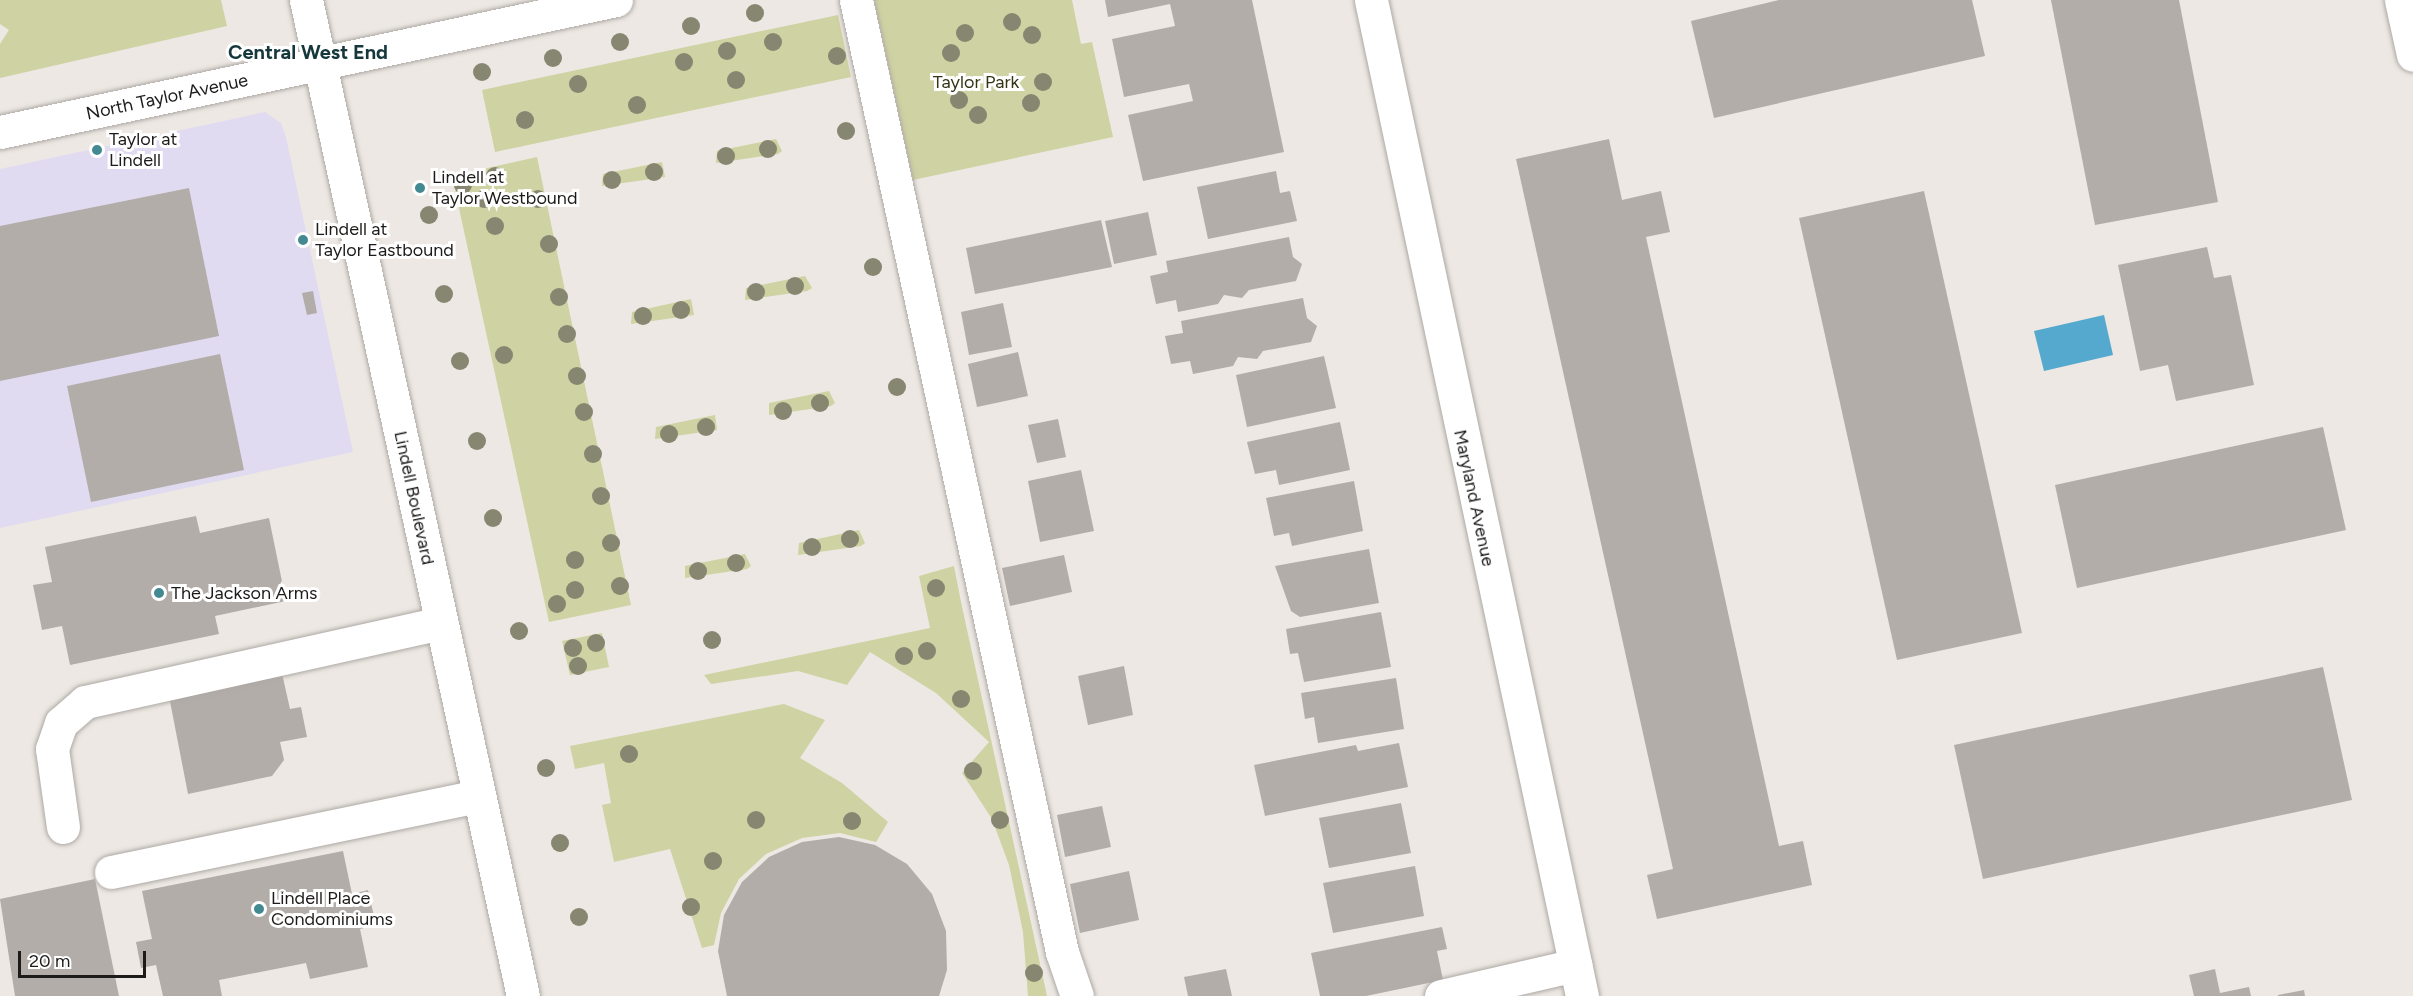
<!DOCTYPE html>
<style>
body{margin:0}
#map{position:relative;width:2413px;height:996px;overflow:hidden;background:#ede8e3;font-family:Figtree,sans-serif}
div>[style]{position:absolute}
.commercial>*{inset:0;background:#e1dbf1}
.green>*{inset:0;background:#cfd2a2}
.water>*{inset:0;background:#55a8ce}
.building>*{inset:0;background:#b2ada9}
.roads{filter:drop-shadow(0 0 2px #aea9a5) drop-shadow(0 0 2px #aea9a5)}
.minor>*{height:33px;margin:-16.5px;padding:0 16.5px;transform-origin:16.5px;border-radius:16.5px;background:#fff}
.major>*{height:33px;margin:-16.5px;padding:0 16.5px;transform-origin:16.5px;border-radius:16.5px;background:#fff}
.trees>*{width:18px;height:18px;margin:-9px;border-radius:50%;background:#878671}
.dots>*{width:16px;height:16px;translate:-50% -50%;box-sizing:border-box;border:3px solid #fff;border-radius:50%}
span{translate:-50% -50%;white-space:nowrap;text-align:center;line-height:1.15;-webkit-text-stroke:6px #fff;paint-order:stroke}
.park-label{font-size:18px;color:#343514}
.street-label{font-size:18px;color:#1d1b1a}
.poi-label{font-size:18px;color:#1d1b1a}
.left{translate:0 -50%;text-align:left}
.neighbourhood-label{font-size:20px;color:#16383c;font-weight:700}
.scale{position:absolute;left:18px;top:951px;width:128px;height:27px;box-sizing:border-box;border:3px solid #1d1b1a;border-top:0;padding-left:8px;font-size:18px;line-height:21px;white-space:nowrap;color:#1d1b1a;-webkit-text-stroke:4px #fff;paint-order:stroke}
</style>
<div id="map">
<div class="commercial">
<div style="clip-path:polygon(265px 112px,281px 123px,286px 137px,353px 452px,0 528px,0 169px)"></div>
</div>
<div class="green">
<div style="clip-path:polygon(0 0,221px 0,227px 26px,0 78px,0 44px,9px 30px,0 24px)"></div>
<div style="clip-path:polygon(874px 0,1072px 0,1081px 44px,1092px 42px,1113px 137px,913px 180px)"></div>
<div style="clip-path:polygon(838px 15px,851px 77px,495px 152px,482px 90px)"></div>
<div style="clip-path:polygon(776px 139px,782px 151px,778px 154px,716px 163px,717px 151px)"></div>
<div style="clip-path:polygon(537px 157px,631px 605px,549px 622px,452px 176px)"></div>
<div style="clip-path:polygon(662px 162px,665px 177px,602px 186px,603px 174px)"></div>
<div style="clip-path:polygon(805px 276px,812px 288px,807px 291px,745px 300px,746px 288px)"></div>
<div style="clip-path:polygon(691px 299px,694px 315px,631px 324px,632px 312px)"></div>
<div style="clip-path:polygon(829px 391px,835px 403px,831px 406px,769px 415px,769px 403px)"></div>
<div style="clip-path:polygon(715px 415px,717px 430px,655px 439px,656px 427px)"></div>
<div style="clip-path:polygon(859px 530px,865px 543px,861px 546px,798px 555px,799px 543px)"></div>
<div style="clip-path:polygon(745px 554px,751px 566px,747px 569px,685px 578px,685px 566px)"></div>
<div style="clip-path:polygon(954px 566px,961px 602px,1047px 996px,1028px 996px,1023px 932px,1009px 865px,992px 819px,962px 773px,989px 742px,936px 693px,870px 652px,847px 685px,798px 671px,711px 684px,704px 675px,930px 628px,919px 576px)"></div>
<div style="clip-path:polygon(602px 633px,609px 667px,570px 675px,562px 641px)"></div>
<div style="clip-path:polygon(784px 704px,825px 720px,800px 758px,842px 783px,888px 822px,876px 842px,840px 833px,802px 838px,766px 854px,739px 879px,721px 913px,714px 945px,702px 948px,670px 849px,614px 862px,602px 805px,611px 803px,604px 763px,575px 769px,570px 746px)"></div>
</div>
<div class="water">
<div style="clip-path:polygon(2104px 315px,2113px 355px,2044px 371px,2034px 331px)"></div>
</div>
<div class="building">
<div style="clip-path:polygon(1105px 0,1252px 0,1284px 152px,1143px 181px,1128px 115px,1193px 101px,1189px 84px,1124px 97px,1112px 39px,1175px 26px,1170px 4px,1108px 17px)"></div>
<div style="clip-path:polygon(1779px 0,1972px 0,1985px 56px,1714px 118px,1691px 21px)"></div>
<div style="clip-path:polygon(2051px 0,2179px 0,2218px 202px,2095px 225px)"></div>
<div style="clip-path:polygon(1609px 139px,1622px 200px,1661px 191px,1670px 232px,1646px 237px,1779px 846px,1803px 841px,1812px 885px,1657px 919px,1647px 875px,1673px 869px,1516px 159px)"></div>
<div style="clip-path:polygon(1276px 171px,1280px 193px,1290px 191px,1297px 221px,1208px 239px,1197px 187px)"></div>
<div style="clip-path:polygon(189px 188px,219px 336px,0 381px,0 226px)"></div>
<div style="clip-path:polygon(1924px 191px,2022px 633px,1897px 660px,1799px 218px)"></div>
<div style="clip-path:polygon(1148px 212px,1157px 255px,1114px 264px,1105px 221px)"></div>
<div style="clip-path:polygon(1101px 220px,1112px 267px,975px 294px,966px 248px)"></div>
<div style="clip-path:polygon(1289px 237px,1293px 257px,1302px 264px,1296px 281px,1249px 290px,1242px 298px,1224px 295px,1218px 304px,1178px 312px,1176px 300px,1156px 304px,1150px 276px,1168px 272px,1166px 261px)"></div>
<div style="clip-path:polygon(2207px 247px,2214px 278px,2231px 275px,2254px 385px,2176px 401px,2168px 365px,2140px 371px,2118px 265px)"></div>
<div style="clip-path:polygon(313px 291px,317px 313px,307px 315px,302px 293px)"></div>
<div style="clip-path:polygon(1303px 298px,1307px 318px,1317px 326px,1311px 342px,1263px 351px,1257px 359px,1238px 357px,1233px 366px,1193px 374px,1190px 361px,1171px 364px,1165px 336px,1183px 333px,1181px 321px)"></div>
<div style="clip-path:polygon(1003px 303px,1012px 347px,969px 355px,961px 312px)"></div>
<div style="clip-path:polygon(1018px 352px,1028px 396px,977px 407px,968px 364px)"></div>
<div style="clip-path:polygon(220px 354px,244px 470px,91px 502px,67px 386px)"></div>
<div style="clip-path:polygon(1324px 356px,1336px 408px,1247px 427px,1236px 375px)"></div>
<div style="clip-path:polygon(1058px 419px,1066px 457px,1037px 463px,1028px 425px)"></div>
<div style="clip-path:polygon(1340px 422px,1350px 470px,1279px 485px,1276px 470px,1255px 474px,1247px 442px)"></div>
<div style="clip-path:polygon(2323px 427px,2346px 530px,2077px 588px,2055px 485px)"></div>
<div style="clip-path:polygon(1081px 470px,1094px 531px,1040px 542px,1028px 481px)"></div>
<div style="clip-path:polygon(1354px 481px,1363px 531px,1292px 546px,1289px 533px,1274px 536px,1266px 498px)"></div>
<div style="clip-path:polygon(196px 516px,200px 533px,269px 518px,286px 601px,215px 616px,219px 634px,70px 665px,62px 626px,42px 630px,33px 585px,52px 582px,45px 547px)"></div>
<div style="clip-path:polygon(1369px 549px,1379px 603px,1300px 617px,1291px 611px,1275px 566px)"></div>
<div style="clip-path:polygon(1064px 555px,1072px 592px,1010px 606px,1002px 568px)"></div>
<div style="clip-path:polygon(1381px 612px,1391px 667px,1304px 682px,1298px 653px,1290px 654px,1286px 629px)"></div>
<div style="clip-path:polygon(1124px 666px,1133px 715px,1088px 725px,1078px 676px)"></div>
<div style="clip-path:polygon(2323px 667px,2352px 800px,1983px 879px,1954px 745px)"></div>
<div style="clip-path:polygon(281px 669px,290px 709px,301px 707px,307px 737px,280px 742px,284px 760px,272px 776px,188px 794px,168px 691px)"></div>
<div style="clip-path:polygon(1396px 678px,1404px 729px,1318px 743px,1314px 717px,1305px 719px,1301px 693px)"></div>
<div style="clip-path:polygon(1399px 743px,1408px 787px,1265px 816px,1254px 765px,1356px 745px,1358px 751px)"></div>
<div style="clip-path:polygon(1401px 803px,1411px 853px,1329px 868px,1319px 818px)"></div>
<div style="clip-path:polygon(1102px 806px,1111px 847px,1065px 857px,1057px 815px)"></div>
<div style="clip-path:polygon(839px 837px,875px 845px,907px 864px,932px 894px,946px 931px,947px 970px,939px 996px,727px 996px,718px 951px,724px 915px,742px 882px,769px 857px,802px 842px)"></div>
<div style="clip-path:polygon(343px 851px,352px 894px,368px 890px,376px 925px,360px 929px,368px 967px,310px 979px,306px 963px,219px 980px,222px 996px,163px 996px,156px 965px,141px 968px,136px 942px,152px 939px,142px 891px)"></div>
<div style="clip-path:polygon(1415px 866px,1424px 916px,1333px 933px,1323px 883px)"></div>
<div style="clip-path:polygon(1129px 871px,1139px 920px,1080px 933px,1070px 884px)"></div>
<div style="clip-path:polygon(95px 879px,119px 996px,15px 996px,0 899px)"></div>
<div style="clip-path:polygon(1442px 927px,1447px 949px,1437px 951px,1443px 980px,1366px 996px,1320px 996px,1311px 953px)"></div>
<div style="clip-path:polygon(1226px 969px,1232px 996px,1188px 996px,1184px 977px)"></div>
<div style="clip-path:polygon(2215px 969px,2220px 993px,2249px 987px,2251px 996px,2194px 996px,2189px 975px)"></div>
<div style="clip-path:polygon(2304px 990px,2305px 996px,2278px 996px,2278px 995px)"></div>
</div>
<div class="roads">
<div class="minor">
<div style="left:856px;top:0;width:974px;rotate:77.79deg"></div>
<div style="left:1062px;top:952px;width:46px;rotate:71.2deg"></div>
<div style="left:1371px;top:0;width:1018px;rotate:78.04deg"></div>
<div style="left:2401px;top:0;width:56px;rotate:77.7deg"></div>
<div style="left:0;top:132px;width:630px;rotate:-12.09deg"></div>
<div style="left:63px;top:827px;width:79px;rotate:-98deg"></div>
<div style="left:52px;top:749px;width:28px;rotate:-71deg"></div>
<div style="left:61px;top:723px;width:32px;rotate:-41deg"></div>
<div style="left:85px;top:702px;width:365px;rotate:-12.5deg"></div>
<div style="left:111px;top:872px;width:376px;rotate:-11.7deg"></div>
<div style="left:1441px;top:996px;width:138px;rotate:-13deg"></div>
</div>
<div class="major">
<div style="left:306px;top:0;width:1019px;rotate:77.71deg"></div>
</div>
</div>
<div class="trees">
<div style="left:755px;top:13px"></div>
<div style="left:1012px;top:22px"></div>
<div style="left:691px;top:26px"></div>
<div style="left:965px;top:33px"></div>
<div style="left:1032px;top:35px"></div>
<div style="left:620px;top:42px"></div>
<div style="left:773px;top:42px"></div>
<div style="left:727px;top:51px"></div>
<div style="left:951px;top:53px"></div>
<div style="left:837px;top:56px"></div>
<div style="left:553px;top:58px"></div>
<div style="left:684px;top:62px"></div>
<div style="left:482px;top:72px"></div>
<div style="left:736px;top:80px"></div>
<div style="left:1043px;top:82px"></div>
<div style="left:578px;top:84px"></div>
<div style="left:959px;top:100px"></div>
<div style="left:1031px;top:103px"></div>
<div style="left:637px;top:105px"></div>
<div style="left:978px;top:115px"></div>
<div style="left:525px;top:120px"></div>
<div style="left:846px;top:131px"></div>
<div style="left:768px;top:149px"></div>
<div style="left:726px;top:156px"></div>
<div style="left:654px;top:172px"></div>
<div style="left:495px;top:176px"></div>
<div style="left:612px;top:180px"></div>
<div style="left:463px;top:185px"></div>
<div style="left:484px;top:199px"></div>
<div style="left:538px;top:199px"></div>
<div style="left:429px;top:215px"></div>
<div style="left:495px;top:226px"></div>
<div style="left:549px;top:244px"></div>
<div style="left:873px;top:267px"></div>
<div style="left:795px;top:286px"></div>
<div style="left:756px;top:292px"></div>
<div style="left:444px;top:294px"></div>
<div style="left:559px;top:297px"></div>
<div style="left:681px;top:310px"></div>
<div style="left:643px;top:316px"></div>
<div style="left:567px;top:334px"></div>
<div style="left:504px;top:355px"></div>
<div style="left:460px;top:361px"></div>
<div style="left:577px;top:376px"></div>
<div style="left:897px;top:387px"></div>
<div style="left:820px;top:403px"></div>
<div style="left:783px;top:411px"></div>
<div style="left:584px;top:412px"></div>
<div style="left:706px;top:427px"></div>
<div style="left:669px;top:434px"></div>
<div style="left:477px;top:441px"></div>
<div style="left:593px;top:454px"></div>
<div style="left:601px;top:496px"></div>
<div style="left:493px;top:518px"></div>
<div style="left:850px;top:539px"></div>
<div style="left:611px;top:543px"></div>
<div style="left:812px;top:547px"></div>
<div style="left:575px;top:560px"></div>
<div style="left:736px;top:563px"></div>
<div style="left:698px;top:571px"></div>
<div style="left:620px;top:586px"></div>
<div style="left:936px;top:588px"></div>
<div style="left:575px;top:590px"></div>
<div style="left:557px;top:604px"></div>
<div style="left:519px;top:631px"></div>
<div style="left:712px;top:640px"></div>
<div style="left:596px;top:643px"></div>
<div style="left:573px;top:648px"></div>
<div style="left:927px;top:651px"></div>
<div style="left:904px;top:656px"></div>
<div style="left:578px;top:666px"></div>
<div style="left:961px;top:699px"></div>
<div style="left:629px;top:754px"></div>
<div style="left:546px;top:768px"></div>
<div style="left:973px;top:771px"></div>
<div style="left:756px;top:820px"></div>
<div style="left:1000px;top:820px"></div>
<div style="left:852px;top:821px"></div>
<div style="left:560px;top:843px"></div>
<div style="left:713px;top:861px"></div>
<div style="left:691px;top:907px"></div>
<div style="left:579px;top:917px"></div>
<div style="left:1034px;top:973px"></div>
</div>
<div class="dots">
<div style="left:97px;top:150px;background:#428991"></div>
<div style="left:420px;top:188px;background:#428991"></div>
<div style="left:303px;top:240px;background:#428991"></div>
<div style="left:159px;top:593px;background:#428991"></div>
<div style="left:259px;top:909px;background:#428991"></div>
</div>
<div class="park-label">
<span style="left:976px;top:82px">Taylor Park</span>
</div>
<div class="street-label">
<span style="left:167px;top:97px;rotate:-12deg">North Taylor Avenue</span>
<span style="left:414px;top:498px;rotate:78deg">Lindell Boulevard</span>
<span style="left:1474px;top:498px;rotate:78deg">Maryland Avenue</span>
</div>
<div class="poi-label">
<span class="left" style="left:109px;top:150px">Taylor at<br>Lindell</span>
<span class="left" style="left:432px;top:188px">Lindell at<br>Taylor Westbound</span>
<span class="left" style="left:315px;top:240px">Lindell at<br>Taylor Eastbound</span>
<span class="left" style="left:171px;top:593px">The Jackson Arms</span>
<span class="left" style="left:271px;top:909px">Lindell Place<br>Condominiums</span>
</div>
<div class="neighbourhood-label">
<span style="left:308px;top:52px">Central West End</span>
</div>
<div class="scale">20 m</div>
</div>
